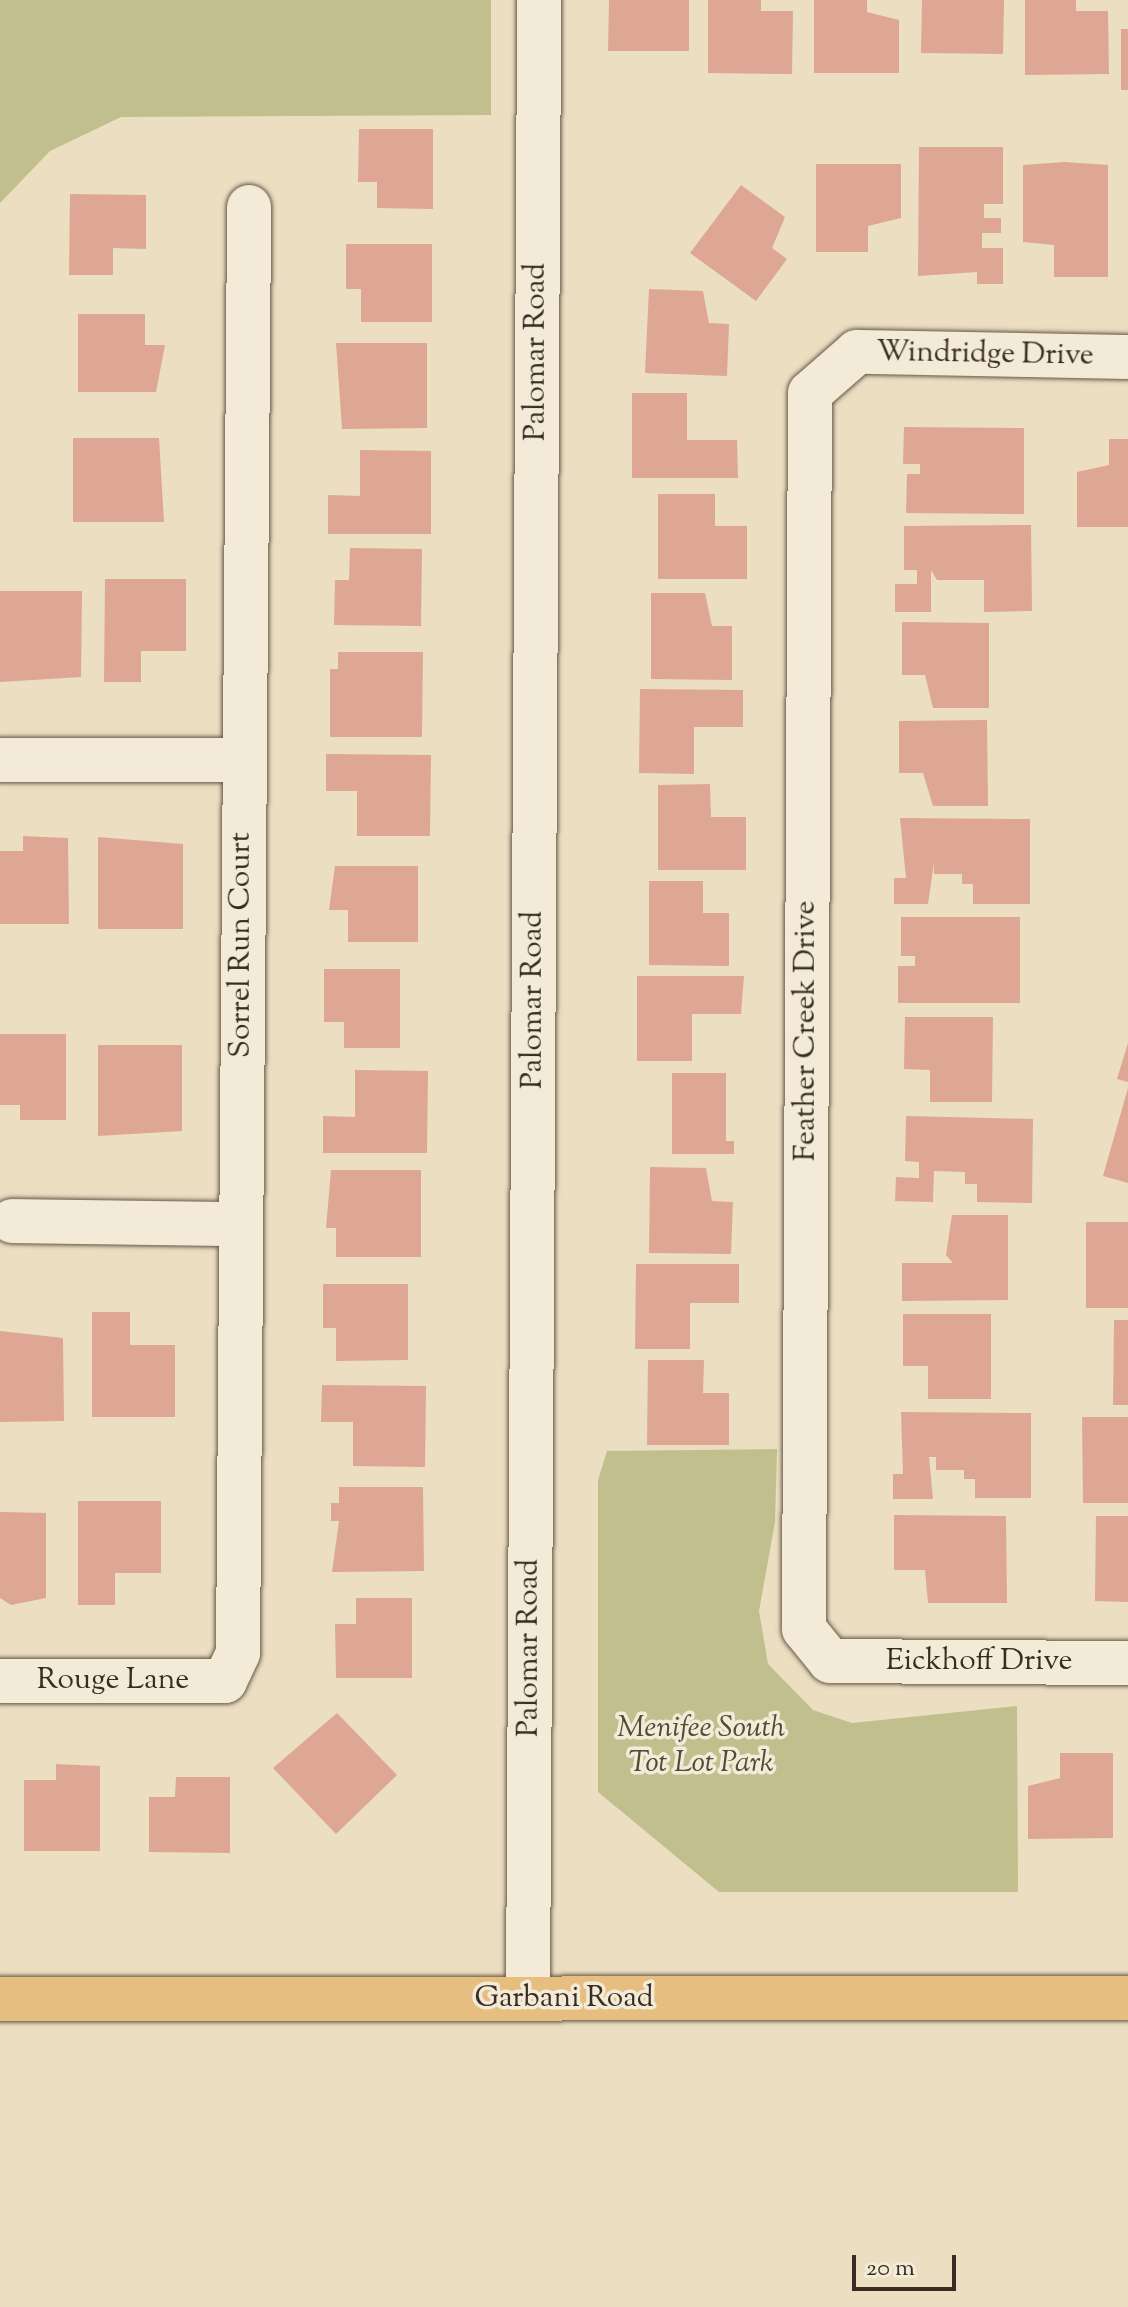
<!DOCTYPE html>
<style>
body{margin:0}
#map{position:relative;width:1128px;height:2307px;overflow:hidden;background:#ecdec1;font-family:"Sorts Mill Goudy",serif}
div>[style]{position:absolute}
.green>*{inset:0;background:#c0bf8d}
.building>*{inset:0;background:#dda793}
.roads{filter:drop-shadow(0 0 2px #655949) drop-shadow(0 0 2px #655949)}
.minor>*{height:44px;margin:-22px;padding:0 22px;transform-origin:22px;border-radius:22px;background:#f3ead7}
.major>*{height:44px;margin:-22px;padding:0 22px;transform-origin:22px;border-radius:22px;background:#e6bf80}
span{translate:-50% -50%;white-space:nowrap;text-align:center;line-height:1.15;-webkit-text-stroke:7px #f3ead7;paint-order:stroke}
.street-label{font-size:30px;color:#382d21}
.park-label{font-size:30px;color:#534a37;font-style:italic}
.scale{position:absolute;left:852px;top:2255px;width:104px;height:36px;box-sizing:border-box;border:4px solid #382d21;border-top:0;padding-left:10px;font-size:24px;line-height:28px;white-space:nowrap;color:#382d21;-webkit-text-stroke:6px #f3ead7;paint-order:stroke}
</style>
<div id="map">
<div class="green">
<div style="clip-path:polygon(0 0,491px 0,491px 115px,121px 117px,50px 151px,0 203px)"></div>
<div style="clip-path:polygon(777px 1449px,775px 1522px,759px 1611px,768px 1664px,813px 1710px,852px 1723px,1017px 1706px,1018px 1892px,719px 1892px,598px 1792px,598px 1480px,607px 1451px)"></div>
</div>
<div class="building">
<div style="clip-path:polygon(609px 0,689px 0,689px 51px,608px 51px)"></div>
<div style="clip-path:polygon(708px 0,761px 0,761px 11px,793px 11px,792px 74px,708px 73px)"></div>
<div style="clip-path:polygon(814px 0,867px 0,867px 12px,899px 20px,899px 73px,814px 73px)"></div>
<div style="clip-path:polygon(922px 0,1004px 0,1003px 54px,921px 53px)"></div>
<div style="clip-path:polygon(1025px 0,1076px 0,1076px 11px,1108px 11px,1109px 74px,1025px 75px)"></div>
<div style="clip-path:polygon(1121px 29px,1128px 29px,1128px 90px,1121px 90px)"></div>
<div style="clip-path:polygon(359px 129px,433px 129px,433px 209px,377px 208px,377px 182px,358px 182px)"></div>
<div style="clip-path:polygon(919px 147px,1003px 147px,1003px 204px,984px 204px,984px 218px,1001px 218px,1001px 233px,982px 233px,982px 248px,1003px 248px,1003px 284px,977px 284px,977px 272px,918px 276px)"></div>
<div style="clip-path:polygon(1065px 162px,1108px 165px,1108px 277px,1054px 277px,1054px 245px,1023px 242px,1023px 165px)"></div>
<div style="clip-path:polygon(816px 164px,901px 164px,901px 218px,868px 226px,868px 252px,816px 252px)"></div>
<div style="clip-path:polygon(741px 185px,785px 217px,772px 248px,787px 259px,756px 301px,690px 253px)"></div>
<div style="clip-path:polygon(70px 194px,146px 195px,146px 249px,113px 248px,113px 275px,69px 275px)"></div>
<div style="clip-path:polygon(346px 244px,432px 244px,432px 322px,361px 322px,361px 289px,346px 289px)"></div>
<div style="clip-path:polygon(649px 289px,703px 291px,709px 323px,729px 324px,727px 376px,645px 373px)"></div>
<div style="clip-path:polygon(78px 314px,145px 314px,145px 345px,165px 345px,156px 392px,78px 392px)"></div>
<div style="clip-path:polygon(336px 343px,427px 343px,427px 428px,342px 429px)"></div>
<div style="clip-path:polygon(632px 393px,687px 393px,687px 440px,737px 440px,738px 478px,632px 478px)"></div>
<div style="clip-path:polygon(904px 427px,1024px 428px,1024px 514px,906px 513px,907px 474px,920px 474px,920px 464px,903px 464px)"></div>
<div style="clip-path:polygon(73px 438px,159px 438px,164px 522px,73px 522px)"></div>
<div style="clip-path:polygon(1109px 439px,1128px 439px,1128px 527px,1077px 527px,1077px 472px,1109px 465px)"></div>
<div style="clip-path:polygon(360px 450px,431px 451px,431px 534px,328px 534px,328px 495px,360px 496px)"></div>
<div style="clip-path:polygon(658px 494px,715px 494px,715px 526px,747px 526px,747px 579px,658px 579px)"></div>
<div style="clip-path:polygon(1031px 525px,1032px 611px,984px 612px,984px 580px,937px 580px,931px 570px,931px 612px,895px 612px,895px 584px,917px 584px,917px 570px,904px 570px,904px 526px)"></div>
<div style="clip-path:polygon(350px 548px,422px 549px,421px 626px,334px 625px,335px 580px,349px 580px)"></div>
<div style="clip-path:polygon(105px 579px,186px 579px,186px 651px,141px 651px,141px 682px,104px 682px)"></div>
<div style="clip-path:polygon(0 591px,82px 591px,81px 677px,0 682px)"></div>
<div style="clip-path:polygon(651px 593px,705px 593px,712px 626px,732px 626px,732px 680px,651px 679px)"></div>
<div style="clip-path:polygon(902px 622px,989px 623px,989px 708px,933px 708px,925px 675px,902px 675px)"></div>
<div style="clip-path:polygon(338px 652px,423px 652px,422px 737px,330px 737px,330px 669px,338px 669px)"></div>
<div style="clip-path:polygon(640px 689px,743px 690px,743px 727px,694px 727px,694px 774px,639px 773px)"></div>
<div style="clip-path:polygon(987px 720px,988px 806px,933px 806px,923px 773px,899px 773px,899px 721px)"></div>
<div style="clip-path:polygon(326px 754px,431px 755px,430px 836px,357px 836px,357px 791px,326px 791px)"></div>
<div style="clip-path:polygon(710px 784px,711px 817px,746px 817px,746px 870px,658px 870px,658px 785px)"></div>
<div style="clip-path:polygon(900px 818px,1030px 819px,1030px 904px,973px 904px,973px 884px,962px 884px,962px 874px,934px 874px,934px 863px,928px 904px,894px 904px,894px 878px,906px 878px)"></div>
<div style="clip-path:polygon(23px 836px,68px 838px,69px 924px,0 924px,0 851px,23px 851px)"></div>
<div style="clip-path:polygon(98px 837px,183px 844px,183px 929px,98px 929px)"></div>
<div style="clip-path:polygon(335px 866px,418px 866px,418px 942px,348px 942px,348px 910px,329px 910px)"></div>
<div style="clip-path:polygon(649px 881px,703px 881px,703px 913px,729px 913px,729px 966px,649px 965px)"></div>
<div style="clip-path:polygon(901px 917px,1020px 917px,1020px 1003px,898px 1003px,898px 966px,915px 966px,915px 956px,901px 956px)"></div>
<div style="clip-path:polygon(324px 969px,400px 969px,400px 1048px,344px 1048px,344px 1022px,324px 1022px)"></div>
<div style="clip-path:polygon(637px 976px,744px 976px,741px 1014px,692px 1014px,692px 1061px,637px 1061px)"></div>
<div style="clip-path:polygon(905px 1017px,993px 1017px,992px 1102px,930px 1102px,930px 1070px,904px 1069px)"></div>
<div style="clip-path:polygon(0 1034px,66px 1034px,66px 1120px,20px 1120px,20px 1105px,0 1105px)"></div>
<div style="clip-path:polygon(1128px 1043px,1128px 1082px,1117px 1079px)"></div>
<div style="clip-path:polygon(98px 1045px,182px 1045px,182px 1131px,98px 1136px)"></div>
<div style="clip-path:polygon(355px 1070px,428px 1071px,427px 1153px,323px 1153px,323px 1116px,355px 1117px)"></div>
<div style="clip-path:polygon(672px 1073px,726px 1073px,726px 1141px,734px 1141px,734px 1154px,672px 1154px)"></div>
<div style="clip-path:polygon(1128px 1088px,1128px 1183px,1103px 1176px)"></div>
<div style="clip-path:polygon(906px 1116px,1033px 1119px,1032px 1203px,977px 1202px,977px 1184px,965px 1184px,965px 1172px,934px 1171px,933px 1202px,895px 1201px,896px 1177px,919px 1178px,919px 1162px,905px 1161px)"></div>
<div style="clip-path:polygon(650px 1167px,706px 1168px,712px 1201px,733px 1202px,731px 1254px,649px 1253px)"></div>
<div style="clip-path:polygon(331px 1170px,421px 1170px,421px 1257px,336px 1257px,336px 1228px,326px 1228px)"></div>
<div style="clip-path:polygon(952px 1215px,1008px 1215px,1008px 1300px,902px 1301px,902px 1263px,953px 1263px,946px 1255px)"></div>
<div style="clip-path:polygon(1086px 1222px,1128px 1222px,1128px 1308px,1086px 1308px)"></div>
<div style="clip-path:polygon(636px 1264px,739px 1264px,739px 1303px,690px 1303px,690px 1349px,635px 1349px)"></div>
<div style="clip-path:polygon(323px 1284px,408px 1284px,408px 1360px,336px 1361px,336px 1328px,323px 1328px)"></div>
<div style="clip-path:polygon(92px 1312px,130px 1312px,130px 1345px,175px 1345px,175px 1417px,92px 1417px)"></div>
<div style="clip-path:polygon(903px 1314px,991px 1314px,991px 1399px,928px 1399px,928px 1366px,903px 1366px)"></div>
<div style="clip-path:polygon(1114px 1320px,1128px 1320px,1128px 1405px,1113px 1405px)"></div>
<div style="clip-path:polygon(0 1331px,63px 1338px,64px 1421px,0 1422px)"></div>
<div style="clip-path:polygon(648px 1360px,704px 1360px,703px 1393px,729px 1393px,729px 1445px,647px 1445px)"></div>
<div style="clip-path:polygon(322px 1385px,426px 1386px,425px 1467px,353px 1466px,353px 1422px,321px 1422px)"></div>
<div style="clip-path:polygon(901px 1412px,1031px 1413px,1031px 1498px,975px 1498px,975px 1479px,964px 1479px,964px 1470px,936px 1470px,936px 1457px,929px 1457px,933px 1499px,893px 1499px,893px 1474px,903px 1474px)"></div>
<div style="clip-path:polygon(1082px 1417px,1128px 1417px,1128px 1503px,1083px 1503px)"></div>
<div style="clip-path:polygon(339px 1487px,423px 1487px,424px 1571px,332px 1572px,339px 1521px,331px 1521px,331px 1503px,339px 1503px)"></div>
<div style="clip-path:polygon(78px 1501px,161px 1501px,161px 1573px,115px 1573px,115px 1605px,78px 1605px)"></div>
<div style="clip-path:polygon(0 1512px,46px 1513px,46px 1598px,11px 1605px,0 1598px)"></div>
<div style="clip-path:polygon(894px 1515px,1006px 1516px,1007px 1603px,928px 1603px,925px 1570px,894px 1570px)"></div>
<div style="clip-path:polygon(1096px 1516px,1128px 1516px,1128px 1602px,1095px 1601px)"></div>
<div style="clip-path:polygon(356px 1598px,412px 1598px,412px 1678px,336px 1678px,335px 1624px,356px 1624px)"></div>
<div style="clip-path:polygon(337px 1713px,397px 1775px,336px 1834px,273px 1768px)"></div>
<div style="clip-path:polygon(1060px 1753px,1113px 1753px,1113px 1838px,1028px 1839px,1028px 1786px,1060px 1778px)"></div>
<div style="clip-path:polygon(56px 1764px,100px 1766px,100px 1851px,24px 1851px,24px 1780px,56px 1780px)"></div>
<div style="clip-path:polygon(176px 1777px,230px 1777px,230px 1853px,149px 1852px,149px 1797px,175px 1797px)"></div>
</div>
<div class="roads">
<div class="minor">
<div style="left:1128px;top:357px;width:271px;rotate:-178.9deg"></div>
<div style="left:857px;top:352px;width:62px;rotate:138.9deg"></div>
<div style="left:810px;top:393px;width:1236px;rotate:90.28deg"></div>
<div style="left:804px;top:1629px;width:41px;rotate:50.9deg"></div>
<div style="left:830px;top:1661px;width:298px;rotate:0.4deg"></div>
<div style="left:0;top:760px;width:243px"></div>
<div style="left:12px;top:1221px;width:228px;rotate:0.8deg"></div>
<div style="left:0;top:1681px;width:225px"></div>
<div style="left:225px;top:1681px;width:31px;rotate:-65deg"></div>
<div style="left:238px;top:1653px;width:1446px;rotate:-89.56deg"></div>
<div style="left:528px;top:1999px;width:1999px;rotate:-89.68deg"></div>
</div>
<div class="major">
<div style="left:0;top:1999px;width:1128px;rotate:-0.05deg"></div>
</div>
</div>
<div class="street-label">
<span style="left:537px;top:352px;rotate:-90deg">Palomar Road</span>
<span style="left:985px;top:355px;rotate:1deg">Windridge Drive</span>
<span style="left:242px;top:945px;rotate:-90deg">Sorrel Run Court</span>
<span style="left:534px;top:1000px;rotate:-90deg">Palomar Road</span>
<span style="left:807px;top:1031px;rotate:-90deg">Feather Creek Drive</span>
<span style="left:530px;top:1648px;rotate:-90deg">Palomar Road</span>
<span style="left:979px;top:1662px">Eickhoff Drive</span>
<span style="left:113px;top:1681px">Rouge Lane</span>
<span style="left:564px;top:1999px">Garbani Road</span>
</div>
<div class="park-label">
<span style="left:701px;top:1746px">Menifee South<br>Tot Lot Park</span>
</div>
<div class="scale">20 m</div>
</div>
